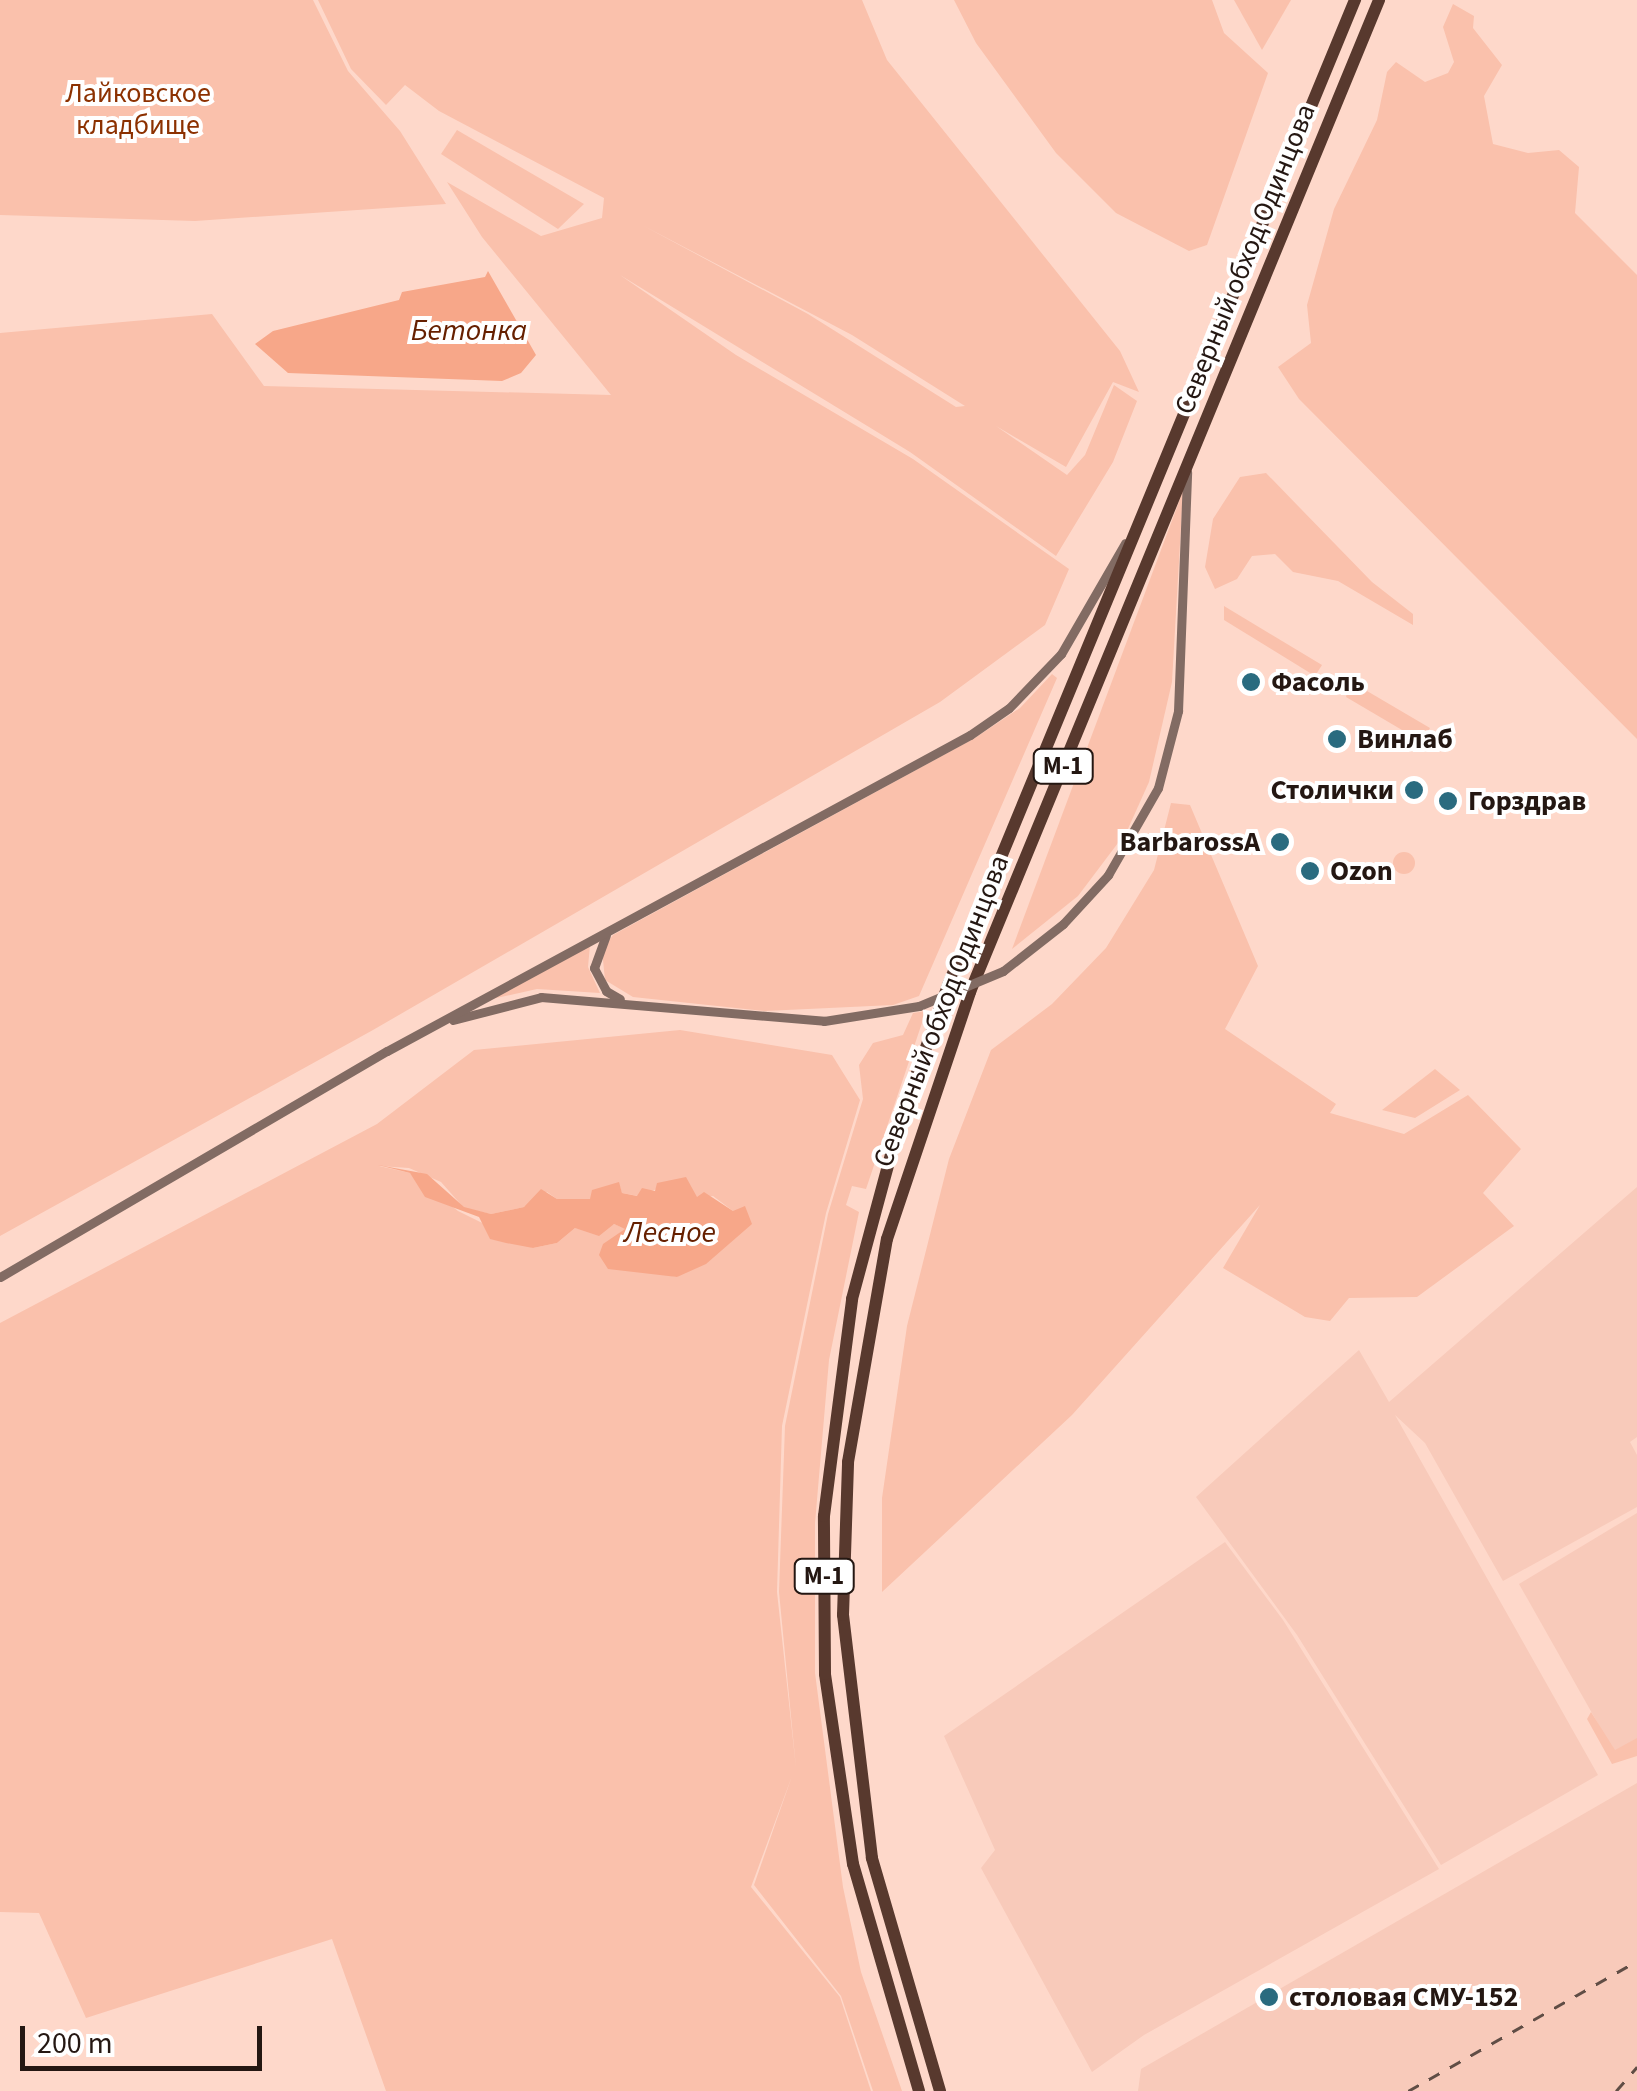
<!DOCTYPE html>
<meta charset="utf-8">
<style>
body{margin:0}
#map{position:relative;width:1637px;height:2091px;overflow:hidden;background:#fed8ca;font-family:"Source Sans 3",sans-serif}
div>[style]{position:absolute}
.built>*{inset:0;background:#f8caba}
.green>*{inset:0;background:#fac1ac}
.round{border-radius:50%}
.water>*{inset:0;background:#f7a789}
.secondary>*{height:9px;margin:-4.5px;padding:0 4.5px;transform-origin:4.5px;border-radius:4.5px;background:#826b63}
.highway>*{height:12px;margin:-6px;padding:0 6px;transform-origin:6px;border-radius:6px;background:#58392e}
.rail>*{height:2.5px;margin-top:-1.25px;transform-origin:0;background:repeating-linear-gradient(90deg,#604d45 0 12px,transparent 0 24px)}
.secondary-bridge>*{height:9px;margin:-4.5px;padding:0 4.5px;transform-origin:4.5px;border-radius:4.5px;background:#826b63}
.dots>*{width:28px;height:28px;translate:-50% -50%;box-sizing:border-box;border:5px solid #fff;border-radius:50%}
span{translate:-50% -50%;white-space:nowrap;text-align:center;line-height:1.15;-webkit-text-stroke:8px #fff;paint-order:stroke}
.shield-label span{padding:2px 8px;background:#fff;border:2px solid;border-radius:8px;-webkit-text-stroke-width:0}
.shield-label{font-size:25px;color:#241712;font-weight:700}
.park-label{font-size:28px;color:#8c3101}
.street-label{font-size:28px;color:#241712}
.poi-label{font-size:28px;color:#241712;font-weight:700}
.left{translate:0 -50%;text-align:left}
.right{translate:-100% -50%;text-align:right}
.water-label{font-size:30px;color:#662000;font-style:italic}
.scale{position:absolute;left:20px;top:2026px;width:242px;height:45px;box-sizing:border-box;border:5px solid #241712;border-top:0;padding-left:12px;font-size:30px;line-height:35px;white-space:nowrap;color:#241712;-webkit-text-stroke:8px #fff;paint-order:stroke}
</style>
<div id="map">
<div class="built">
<div style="clip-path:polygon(1637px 1187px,1637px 1437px,1630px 1442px,1637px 1455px,1637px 1507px,1503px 1581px,1425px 1443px,1395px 1415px,1598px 1775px,1441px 1865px,1297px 1635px,1196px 1497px,1359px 1350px,1389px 1402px)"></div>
<div style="clip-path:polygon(1637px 1513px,1637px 1739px,1614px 1752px,1519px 1584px)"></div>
<div style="clip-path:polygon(1225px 1542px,1283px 1620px,1439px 1869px,1144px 2035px,1092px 2072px,981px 1868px,995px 1850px,944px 1736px)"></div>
<div style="clip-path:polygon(1637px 1783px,1637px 2091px,1138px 2091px,1141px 2069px)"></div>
</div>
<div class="green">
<div style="clip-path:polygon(0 0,313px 0,348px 71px,400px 131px,446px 204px,195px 221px,0 215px)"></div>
<div style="clip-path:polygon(evenodd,318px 0,862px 0,887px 60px,1120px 351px,1139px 392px,1113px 382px,1066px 467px,996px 426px,1067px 475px,1085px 455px,1114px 385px,1137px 401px,1113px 462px,1056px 556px,910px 452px,620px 275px,736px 355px,913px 459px,1069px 569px,1045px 625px,940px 702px,373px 1030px,0 1236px,0 333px,212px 314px,264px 386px,611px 395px,482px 237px,447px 182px,541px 236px,602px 218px,604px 198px,439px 111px,405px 85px,386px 105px,351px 69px,318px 0,642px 225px,852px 335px,965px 406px,956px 407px,808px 314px,642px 225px)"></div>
<div style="clip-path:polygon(954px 0,1212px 0,1224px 33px,1268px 73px,1207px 245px,1189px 251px,1116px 213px,1056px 153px,976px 43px)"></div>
<div style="clip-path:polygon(1234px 0,1291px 0,1262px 50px)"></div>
<div style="clip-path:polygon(1453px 4px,1474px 16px,1473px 28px,1502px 65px,1484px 96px,1493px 144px,1528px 153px,1559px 150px,1579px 167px,1575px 213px,1637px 275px,1637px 739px,1299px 399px,1278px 367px,1311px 343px,1307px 305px,1334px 209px,1377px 120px,1387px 72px,1396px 62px,1425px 82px,1448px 73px,1454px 62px,1443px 27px)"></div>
<div style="clip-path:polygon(457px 130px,584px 204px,558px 229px,441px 154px)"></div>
<div style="clip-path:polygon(1266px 473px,1372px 582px,1413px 614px,1413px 625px,1338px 581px,1293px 572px,1275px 554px,1252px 556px,1237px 579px,1215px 589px,1205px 567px,1213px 519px,1240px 477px)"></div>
<div style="clip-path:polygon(1183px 491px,1172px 682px,1149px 782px,1127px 831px,1078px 896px,1012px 949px)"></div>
<div style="clip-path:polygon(1224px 606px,1322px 665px,1315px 676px,1224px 620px)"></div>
<div style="clip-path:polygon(1052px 674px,1057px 678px,919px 996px,893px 1005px,765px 1011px,633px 997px,605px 980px,602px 950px,613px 935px,975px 738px,1020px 708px)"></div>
<div style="clip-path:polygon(1350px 681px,1430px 728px,1425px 737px,1419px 740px,1346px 697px)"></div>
<div style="clip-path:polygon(1171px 803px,1190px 805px,1258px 966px,1225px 1029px,1336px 1104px,1330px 1113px,1404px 1134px,1468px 1095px,1521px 1149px,1483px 1193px,1514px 1226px,1417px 1297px,1349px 1298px,1330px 1321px,1305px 1317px,1223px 1268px,1260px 1205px,1072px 1415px,882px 1592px,882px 1498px,907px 1326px,949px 1159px,991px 1050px,1052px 1004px,1106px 948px,1154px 870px)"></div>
<div class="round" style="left:1393px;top:852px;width:22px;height:22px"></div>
<div style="clip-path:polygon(590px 945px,588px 967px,600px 993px,537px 989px,487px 1000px)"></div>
<div style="clip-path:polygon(evenodd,926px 1011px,866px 1189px,852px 1186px,846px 1205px,859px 1212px,829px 1360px,815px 1523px,815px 1673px,843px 1887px,861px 1972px,902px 2091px,873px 2091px,841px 1996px,754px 1885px,792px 1776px,751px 1887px,840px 1997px,871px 2091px,386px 2091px,332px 1939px,86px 2018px,39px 1913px,0 1912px,0 1323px,377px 1124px,474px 1050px,680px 1030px,832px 1055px,860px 1100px,826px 1213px,782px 1426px,777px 1592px,796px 1768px,779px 1592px,785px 1426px,828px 1214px,863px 1099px,859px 1065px,873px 1043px,903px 1035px,913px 1013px,926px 1011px,379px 1166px,409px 1168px,441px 1182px,464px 1208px,491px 1214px,524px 1207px,547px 1192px,557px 1199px,591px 1199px,620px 1187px,622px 1193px,638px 1196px,681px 1180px,697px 1198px,713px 1196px,733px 1211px,677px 1277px,646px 1271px,617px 1240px,626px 1229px,614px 1224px,602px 1231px,575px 1228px,557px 1243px,533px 1248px,458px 1211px,410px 1173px,379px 1166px)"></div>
<div style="clip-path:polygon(1435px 1069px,1460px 1090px,1415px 1118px,1382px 1110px)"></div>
<div style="clip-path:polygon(1591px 1712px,1615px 1750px,1637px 1738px,1637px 1756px,1612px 1764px,1587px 1719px)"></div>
</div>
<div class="water">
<div style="clip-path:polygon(488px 271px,536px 355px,521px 373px,502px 381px,288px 373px,255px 344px,273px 331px,399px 300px,402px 292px,485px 277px)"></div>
<div style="clip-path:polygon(378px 1165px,427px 1174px,464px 1207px,491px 1214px,524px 1207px,541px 1189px,557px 1199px,590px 1199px,592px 1190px,619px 1182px,622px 1193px,637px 1196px,642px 1188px,655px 1191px,657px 1183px,686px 1177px,697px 1197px,704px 1192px,733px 1211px,745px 1206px,752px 1224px,706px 1264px,677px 1277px,608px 1269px,599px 1255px,603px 1244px,625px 1229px,614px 1224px,599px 1236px,575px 1228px,557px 1243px,533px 1248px,506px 1243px,490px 1239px,479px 1217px,425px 1197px,410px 1173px)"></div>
</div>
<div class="secondary">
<div style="left:606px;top:935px;width:35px;rotate:110deg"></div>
<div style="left:594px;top:968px;width:26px;rotate:62deg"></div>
<div style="left:606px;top:991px;width:16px;rotate:30deg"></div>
<div style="left:1003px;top:971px;width:76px;rotate:-38.1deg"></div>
<div style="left:1063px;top:924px;width:67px;rotate:-47.4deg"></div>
<div style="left:1108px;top:875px;width:100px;rotate:-60.1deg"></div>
<div style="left:1158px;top:788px;width:80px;rotate:-75.4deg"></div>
<div style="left:1178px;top:711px;width:239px;rotate:-87.8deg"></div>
<div style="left:453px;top:1020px;width:91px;rotate:-14.6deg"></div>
<div style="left:541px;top:997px;width:284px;rotate:4.8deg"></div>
<div style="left:824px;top:1021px;width:96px;rotate:-9deg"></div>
<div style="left:0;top:1277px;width:448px;rotate:-30.3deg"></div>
<div style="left:387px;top:1051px;width:663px;rotate:-28.46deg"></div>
<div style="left:970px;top:735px;width:47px;rotate:-34.7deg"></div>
<div style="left:1009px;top:708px;width:75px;rotate:-46.1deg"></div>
<div style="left:1061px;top:654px;width:128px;rotate:-60deg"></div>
</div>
<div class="highway">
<div style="left:919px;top:2091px;width:236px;rotate:-106.2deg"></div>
<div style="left:853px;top:1864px;width:192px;rotate:-98.4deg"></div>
<div style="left:825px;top:1674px;width:158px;rotate:-90.4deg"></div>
<div style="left:824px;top:1516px;width:219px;rotate:-82.6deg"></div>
<div style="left:852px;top:1299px;width:184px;rotate:-74.9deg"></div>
<div style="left:900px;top:1121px;width:146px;rotate:-70.5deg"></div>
<div style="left:949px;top:983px;width:1064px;rotate:-67.56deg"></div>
<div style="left:940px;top:2091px;width:243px;rotate:-106.3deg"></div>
<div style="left:872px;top:1858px;width:245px;rotate:-96.8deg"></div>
<div style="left:843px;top:1615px;width:153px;rotate:-88.1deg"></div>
<div style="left:848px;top:1462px;width:226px;rotate:-80.1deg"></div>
<div style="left:887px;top:1239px;width:261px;rotate:-71.4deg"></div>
<div style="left:970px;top:992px;width:1073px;rotate:-67.59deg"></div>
</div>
<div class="rail">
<div style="left:1408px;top:2091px;width:263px;rotate:-29.6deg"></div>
<div style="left:1616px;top:2091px;width:32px;rotate:-49deg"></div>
</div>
<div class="secondary-bridge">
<div style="left:919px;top:1006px;width:91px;rotate:-22.6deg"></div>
</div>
<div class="dots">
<div style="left:1251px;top:682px;background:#2a6b7f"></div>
<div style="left:1337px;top:739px;background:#2a6b7f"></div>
<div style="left:1414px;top:790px;background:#2a6b7f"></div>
<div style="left:1448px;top:801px;background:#2a6b7f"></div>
<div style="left:1280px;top:842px;background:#2a6b7f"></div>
<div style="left:1310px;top:871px;background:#2a6b7f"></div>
<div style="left:1269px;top:1997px;background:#2a6b7f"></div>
</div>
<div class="shield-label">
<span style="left:1063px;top:766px">М-1</span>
<span style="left:824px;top:1576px">М-1</span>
</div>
<div class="park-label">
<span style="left:138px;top:109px">Лайковское<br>кладбище</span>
</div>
<div class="street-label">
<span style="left:1245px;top:259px;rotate:-68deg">Северный обход Одинцова</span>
<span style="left:941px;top:1011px;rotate:-69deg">Северный обход Одинцова</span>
</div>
<div class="poi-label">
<span class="left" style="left:1271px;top:682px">Фасоль</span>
<span class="left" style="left:1357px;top:739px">Винлаб</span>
<span class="right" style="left:1394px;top:790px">Столички</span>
<span class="left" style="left:1468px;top:801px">Горздрав</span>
<span class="right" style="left:1260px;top:842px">BarbarossA</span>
<span class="left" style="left:1330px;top:871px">Ozon</span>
<span class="left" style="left:1289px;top:1997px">столовая СМУ-152</span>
</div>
<div class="water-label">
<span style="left:469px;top:331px">Бетонка</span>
<span style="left:670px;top:1233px">Лесное</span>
</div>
<div class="scale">200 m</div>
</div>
